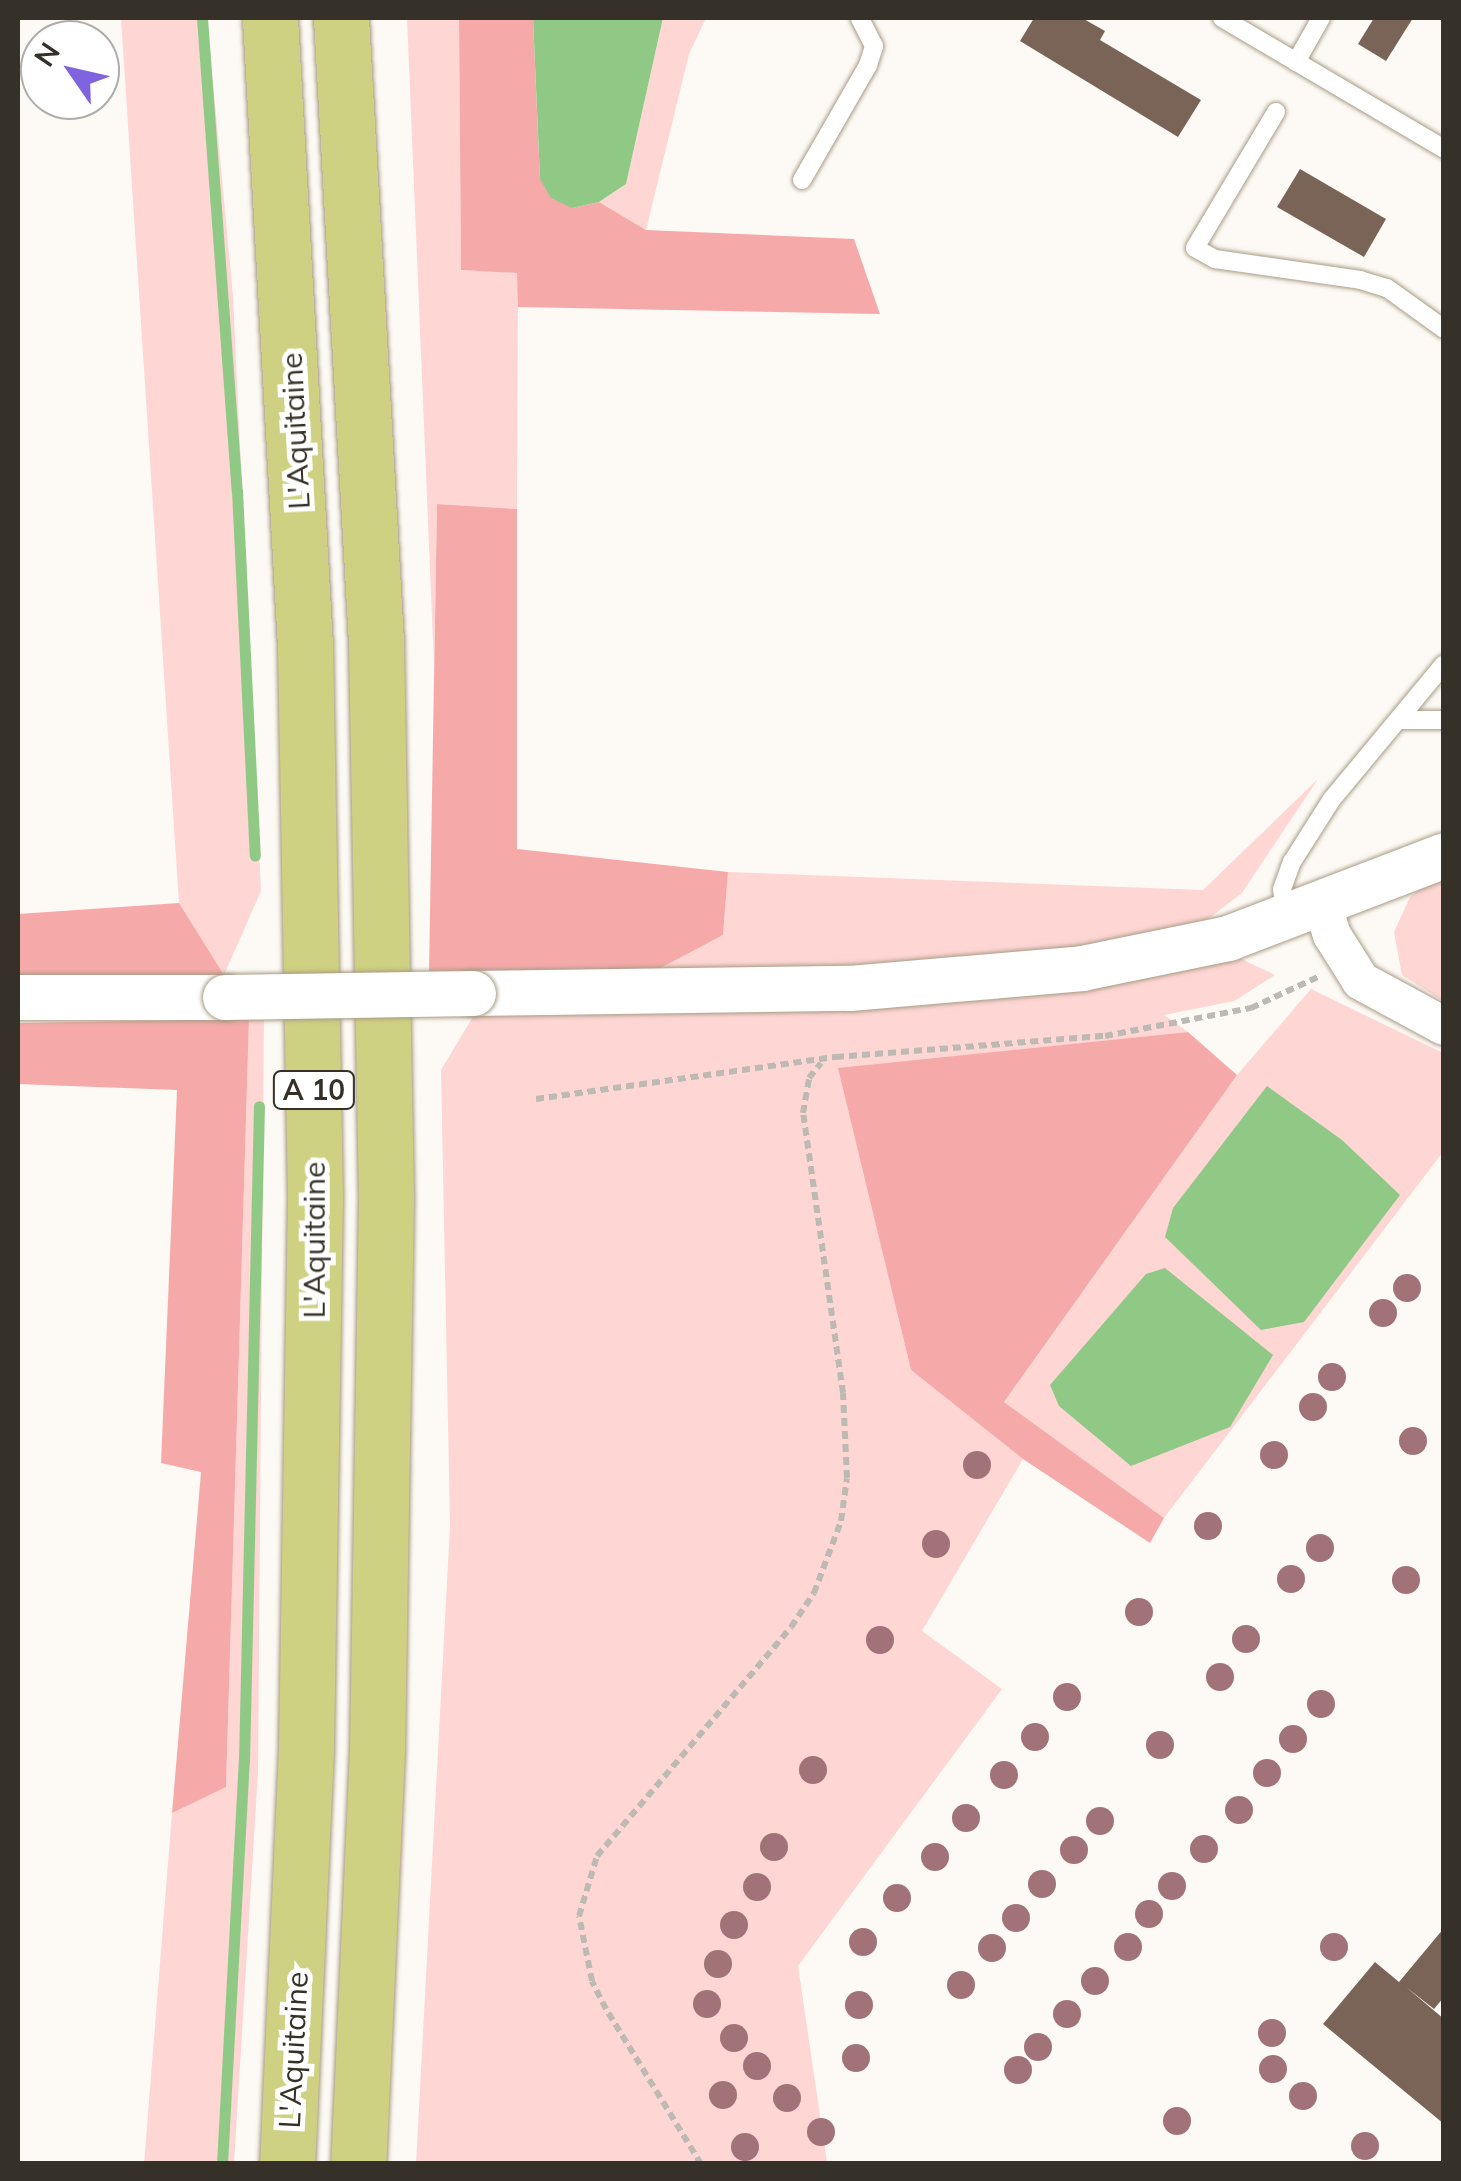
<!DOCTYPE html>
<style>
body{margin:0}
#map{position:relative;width:1461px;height:2181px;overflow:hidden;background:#fdfaf5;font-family:Mulish,sans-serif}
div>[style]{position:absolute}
.green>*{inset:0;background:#fed6d4}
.forest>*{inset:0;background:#f5aaa9}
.water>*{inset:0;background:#90c985}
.stream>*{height:11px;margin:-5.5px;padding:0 5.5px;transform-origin:5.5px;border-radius:5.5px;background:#90c985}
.building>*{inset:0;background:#7a6458}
.path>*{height:6px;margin-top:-3px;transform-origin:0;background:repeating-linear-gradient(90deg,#bdb9b3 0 8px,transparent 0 13px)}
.roads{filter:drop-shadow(0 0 2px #a89b85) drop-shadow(0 0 2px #a89b85)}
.service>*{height:18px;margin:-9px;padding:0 9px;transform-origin:9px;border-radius:9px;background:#fff}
.minor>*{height:38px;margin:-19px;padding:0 19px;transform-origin:19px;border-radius:19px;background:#fff}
.tertiary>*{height:45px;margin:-22.5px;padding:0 22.5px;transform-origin:22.5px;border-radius:22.5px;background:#fff}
.motorway>*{height:55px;margin:-27.5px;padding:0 27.5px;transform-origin:27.5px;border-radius:27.5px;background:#ced181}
.bridges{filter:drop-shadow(0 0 2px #a89b85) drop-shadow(0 0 2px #a89b85)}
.tertiary-bridge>*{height:45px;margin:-22.5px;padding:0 22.5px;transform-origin:22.5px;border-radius:22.5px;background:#fff}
.trees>*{width:28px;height:28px;margin:-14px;border-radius:50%;background:#a17278}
span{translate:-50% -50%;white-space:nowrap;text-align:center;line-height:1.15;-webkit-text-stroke:10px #fff;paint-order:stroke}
.shield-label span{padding:2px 8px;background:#fff;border:2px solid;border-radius:8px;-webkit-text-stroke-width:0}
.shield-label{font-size:28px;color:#363128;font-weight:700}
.street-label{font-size:30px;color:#363128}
.frame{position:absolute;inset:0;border:20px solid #363128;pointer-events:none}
.north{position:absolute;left:20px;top:20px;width:100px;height:100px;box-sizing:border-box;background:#fff;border:2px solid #afada9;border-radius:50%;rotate:304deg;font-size:28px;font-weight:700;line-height:40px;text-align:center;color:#363128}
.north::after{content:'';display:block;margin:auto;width:35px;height:45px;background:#8064df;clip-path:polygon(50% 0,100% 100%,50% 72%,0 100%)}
</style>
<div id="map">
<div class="green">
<div style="clip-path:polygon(121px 18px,207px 18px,233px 296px,261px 891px,224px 975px,179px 903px)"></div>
<div style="clip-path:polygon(407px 18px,459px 18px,461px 270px,518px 273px,517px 509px,437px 504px,434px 665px)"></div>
<div style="clip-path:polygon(663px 18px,706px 18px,689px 54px,646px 230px,599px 202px,626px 184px)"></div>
<div style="clip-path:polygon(1318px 779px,1242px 893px,1200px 925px,1046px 955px,880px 970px,657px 970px,723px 935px,728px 872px,1203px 890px)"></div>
<div style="clip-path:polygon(1443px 871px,1443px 1001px,1402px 975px,1394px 932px,1410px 897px)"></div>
<div style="clip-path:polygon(1237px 957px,1275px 975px,1234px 1001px,1164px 1015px,1188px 1032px,839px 1069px,911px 1370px,1023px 1459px,922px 1631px,1002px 1689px,798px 1966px,827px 2163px,416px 2164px,450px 1526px,441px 1070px,474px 1015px,990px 1000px)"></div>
<div style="clip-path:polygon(1311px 989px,1443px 1053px,1443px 1152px,1164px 1518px,1004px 1402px,1237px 1075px)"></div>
<div style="clip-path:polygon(249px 1019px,264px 1019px,258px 1772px,234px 2163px,144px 2164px,172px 1813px,226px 1786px)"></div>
</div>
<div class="forest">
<div style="clip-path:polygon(459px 18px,533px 18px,540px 179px,572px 208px,599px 202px,646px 230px,854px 239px,880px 314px,518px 307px,517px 273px,461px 270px)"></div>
<div style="clip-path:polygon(437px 504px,517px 509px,517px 849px,728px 872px,723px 935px,657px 970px,429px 971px)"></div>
<div style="clip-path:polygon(179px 903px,224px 975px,18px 978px,18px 914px)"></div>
<div style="clip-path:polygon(249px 1019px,226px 1787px,172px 1813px,201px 1472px,161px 1463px,177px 1090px,18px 1084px,18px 1023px)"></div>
<div style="clip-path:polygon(1188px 1032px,1237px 1075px,1004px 1402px,1164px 1518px,1150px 1543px,1023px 1459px,911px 1370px,838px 1068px)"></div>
</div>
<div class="water">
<div style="clip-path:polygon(533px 18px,663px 18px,626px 184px,599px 202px,572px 208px,551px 198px,540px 179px)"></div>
<div style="clip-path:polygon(1267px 1086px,1342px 1140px,1400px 1195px,1304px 1322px,1261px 1330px,1165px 1237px,1173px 1208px)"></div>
<div style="clip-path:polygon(1165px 1268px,1273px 1355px,1230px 1427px,1131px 1466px,1059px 1406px,1050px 1385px,1146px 1274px)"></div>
</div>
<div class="stream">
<div style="left:202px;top:18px;width:474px;rotate:85.8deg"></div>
<div style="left:237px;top:491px;width:365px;rotate:87.2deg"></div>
<div style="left:222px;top:2164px;width:404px;rotate:-86.9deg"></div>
<div style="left:244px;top:1761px;width:655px;rotate:-88.69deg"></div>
</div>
<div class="building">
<div style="clip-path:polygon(1034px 18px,1082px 18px,1105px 31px,1100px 40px,1201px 100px,1178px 137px,1020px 41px)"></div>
<div style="clip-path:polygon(1374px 18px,1413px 18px,1386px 61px,1358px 44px)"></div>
<div style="clip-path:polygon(1300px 169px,1386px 219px,1364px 257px,1277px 207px)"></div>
<div style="clip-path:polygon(1444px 1928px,1444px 1997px,1434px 2009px,1406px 1987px,1444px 2019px,1444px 2124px,1323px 2024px,1375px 1962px,1399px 1982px)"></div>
</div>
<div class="path">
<div style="left:536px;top:1099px;width:303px;rotate:-8deg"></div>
<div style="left:836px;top:1057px;width:270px;rotate:-4.5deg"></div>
<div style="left:1105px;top:1036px;width:149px;rotate:-10.9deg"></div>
<div style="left:1251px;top:1008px;width:76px;rotate:-24.9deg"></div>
<div style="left:701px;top:2164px;width:182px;rotate:-121.5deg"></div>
<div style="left:606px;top:2009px;width:31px;rotate:-117deg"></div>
<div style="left:592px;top:1981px;width:66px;rotate:-101.3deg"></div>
<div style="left:579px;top:1916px;width:63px;rotate:-73.3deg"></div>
<div style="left:597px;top:1856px;width:300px;rotate:-49.7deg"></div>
<div style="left:791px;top:1627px;width:41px;rotate:-55.9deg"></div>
<div style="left:814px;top:1593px;width:77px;rotate:-69.4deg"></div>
<div style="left:841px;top:1521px;width:43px;rotate:-82.1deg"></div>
<div style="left:847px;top:1478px;width:85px;rotate:-92.7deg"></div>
<div style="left:843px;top:1393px;width:283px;rotate:-98.1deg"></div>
<div style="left:803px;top:1113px;width:36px;rotate:-80deg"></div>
<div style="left:809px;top:1078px;width:19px;rotate:-51deg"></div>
</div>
<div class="roads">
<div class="service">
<div style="left:1222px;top:18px;width:258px;rotate:30.5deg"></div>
<div style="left:1296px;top:62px;width:51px;rotate:-60.4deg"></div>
<div style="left:1276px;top:112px;width:158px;rotate:120.8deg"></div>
<div style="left:1195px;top:248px;width:23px;rotate:29deg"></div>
<div style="left:1215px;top:259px;width:147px;rotate:8.2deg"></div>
<div style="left:1360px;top:280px;width:28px;rotate:17deg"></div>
<div style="left:1387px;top:288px;width:70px;rotate:35.7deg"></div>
<div style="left:802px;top:180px;width:133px;rotate:-60.1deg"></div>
<div style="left:868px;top:65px;width:20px;rotate:-72deg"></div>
<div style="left:874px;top:46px;width:31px;rotate:-117deg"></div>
<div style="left:1398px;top:720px;width:46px"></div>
<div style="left:1285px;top:913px;width:24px;rotate:-97deg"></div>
<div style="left:1282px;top:889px;width:29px;rotate:-70deg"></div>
<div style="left:1292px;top:862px;width:75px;rotate:-57.6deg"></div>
<div style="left:1332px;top:799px;width:175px;rotate:-50.3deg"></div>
</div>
<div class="minor">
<div style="left:1323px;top:906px;width:30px;rotate:73deg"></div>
<div style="left:1332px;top:935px;width:54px;rotate:57.8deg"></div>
<div style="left:1361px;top:981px;width:94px;rotate:28.5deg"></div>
</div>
<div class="tertiary">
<div style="left:473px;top:993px;width:377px;rotate:-0.8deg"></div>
<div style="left:850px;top:988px;width:233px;rotate:-4.9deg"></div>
<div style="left:1082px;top:968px;width:149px;rotate:-11.6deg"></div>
<div style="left:1228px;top:938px;width:231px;rotate:-21deg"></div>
<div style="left:18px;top:997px;width:207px"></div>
</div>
<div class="motorway">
<div style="left:270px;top:18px;width:629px;rotate:86.81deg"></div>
<div style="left:305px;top:646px;width:552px;rotate:88.96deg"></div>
<div style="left:315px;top:1198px;width:550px;rotate:90.94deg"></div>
<div style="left:306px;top:1748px;width:416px;rotate:92.6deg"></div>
<div style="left:341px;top:18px;width:626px;rotate:86.79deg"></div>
<div style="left:376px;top:643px;width:554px;rotate:88.97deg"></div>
<div style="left:386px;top:1197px;width:554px;rotate:90.93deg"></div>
<div style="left:377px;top:1751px;width:413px;rotate:92.6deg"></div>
</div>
</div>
<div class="bridges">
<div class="tertiary-bridge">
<div style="left:225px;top:997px;width:248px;rotate:-0.9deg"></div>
</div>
</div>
<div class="trees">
<div style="left:1407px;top:1288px"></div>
<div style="left:1383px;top:1313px"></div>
<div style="left:1332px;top:1377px"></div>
<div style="left:1313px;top:1407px"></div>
<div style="left:1413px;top:1441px"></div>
<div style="left:1274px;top:1455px"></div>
<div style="left:977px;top:1465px"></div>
<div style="left:1208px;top:1526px"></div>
<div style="left:936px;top:1544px"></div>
<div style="left:1320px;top:1548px"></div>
<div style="left:1291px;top:1579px"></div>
<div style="left:1406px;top:1580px"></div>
<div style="left:1139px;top:1612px"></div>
<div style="left:1246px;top:1639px"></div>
<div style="left:880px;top:1640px"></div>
<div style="left:1220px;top:1677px"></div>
<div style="left:1067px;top:1697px"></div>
<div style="left:1321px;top:1704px"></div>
<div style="left:1035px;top:1737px"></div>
<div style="left:1293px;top:1739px"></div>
<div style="left:1160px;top:1745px"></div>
<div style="left:813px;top:1770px"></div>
<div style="left:1267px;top:1773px"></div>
<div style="left:1004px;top:1775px"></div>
<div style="left:1239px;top:1810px"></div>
<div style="left:966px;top:1818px"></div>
<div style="left:1100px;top:1821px"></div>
<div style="left:774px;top:1847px"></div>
<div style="left:1204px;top:1849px"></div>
<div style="left:1074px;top:1850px"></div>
<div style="left:935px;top:1857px"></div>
<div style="left:1042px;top:1884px"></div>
<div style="left:1172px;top:1886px"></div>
<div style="left:757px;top:1887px"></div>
<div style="left:897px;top:1898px"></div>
<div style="left:1149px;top:1914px"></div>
<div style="left:1016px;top:1918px"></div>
<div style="left:734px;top:1925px"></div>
<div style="left:863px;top:1942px"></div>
<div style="left:1128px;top:1947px"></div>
<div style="left:1334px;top:1947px"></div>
<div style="left:992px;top:1948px"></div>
<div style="left:718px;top:1964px"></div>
<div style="left:1095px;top:1981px"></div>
<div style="left:961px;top:1985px"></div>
<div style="left:707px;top:2004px"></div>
<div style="left:859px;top:2005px"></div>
<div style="left:1067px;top:2014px"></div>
<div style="left:1272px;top:2033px"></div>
<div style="left:734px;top:2038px"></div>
<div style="left:1038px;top:2047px"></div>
<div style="left:856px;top:2058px"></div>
<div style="left:757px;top:2066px"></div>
<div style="left:1273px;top:2069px"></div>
<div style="left:1018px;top:2070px"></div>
<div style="left:723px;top:2095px"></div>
<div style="left:1303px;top:2096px"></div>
<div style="left:787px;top:2098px"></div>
<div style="left:1177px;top:2121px"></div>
<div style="left:821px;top:2132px"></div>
<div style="left:1365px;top:2146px"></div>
<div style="left:745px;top:2147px"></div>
</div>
<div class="shield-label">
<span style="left:314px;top:1090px">A 10</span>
</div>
<div class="street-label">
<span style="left:295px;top:431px;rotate:-93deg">L'Aquitaine</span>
<span style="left:314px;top:1240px;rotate:-90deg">L'Aquitaine</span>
<span style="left:293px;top:2050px;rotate:-87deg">L'Aquitaine</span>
</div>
<div class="frame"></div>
<div class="north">N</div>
</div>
